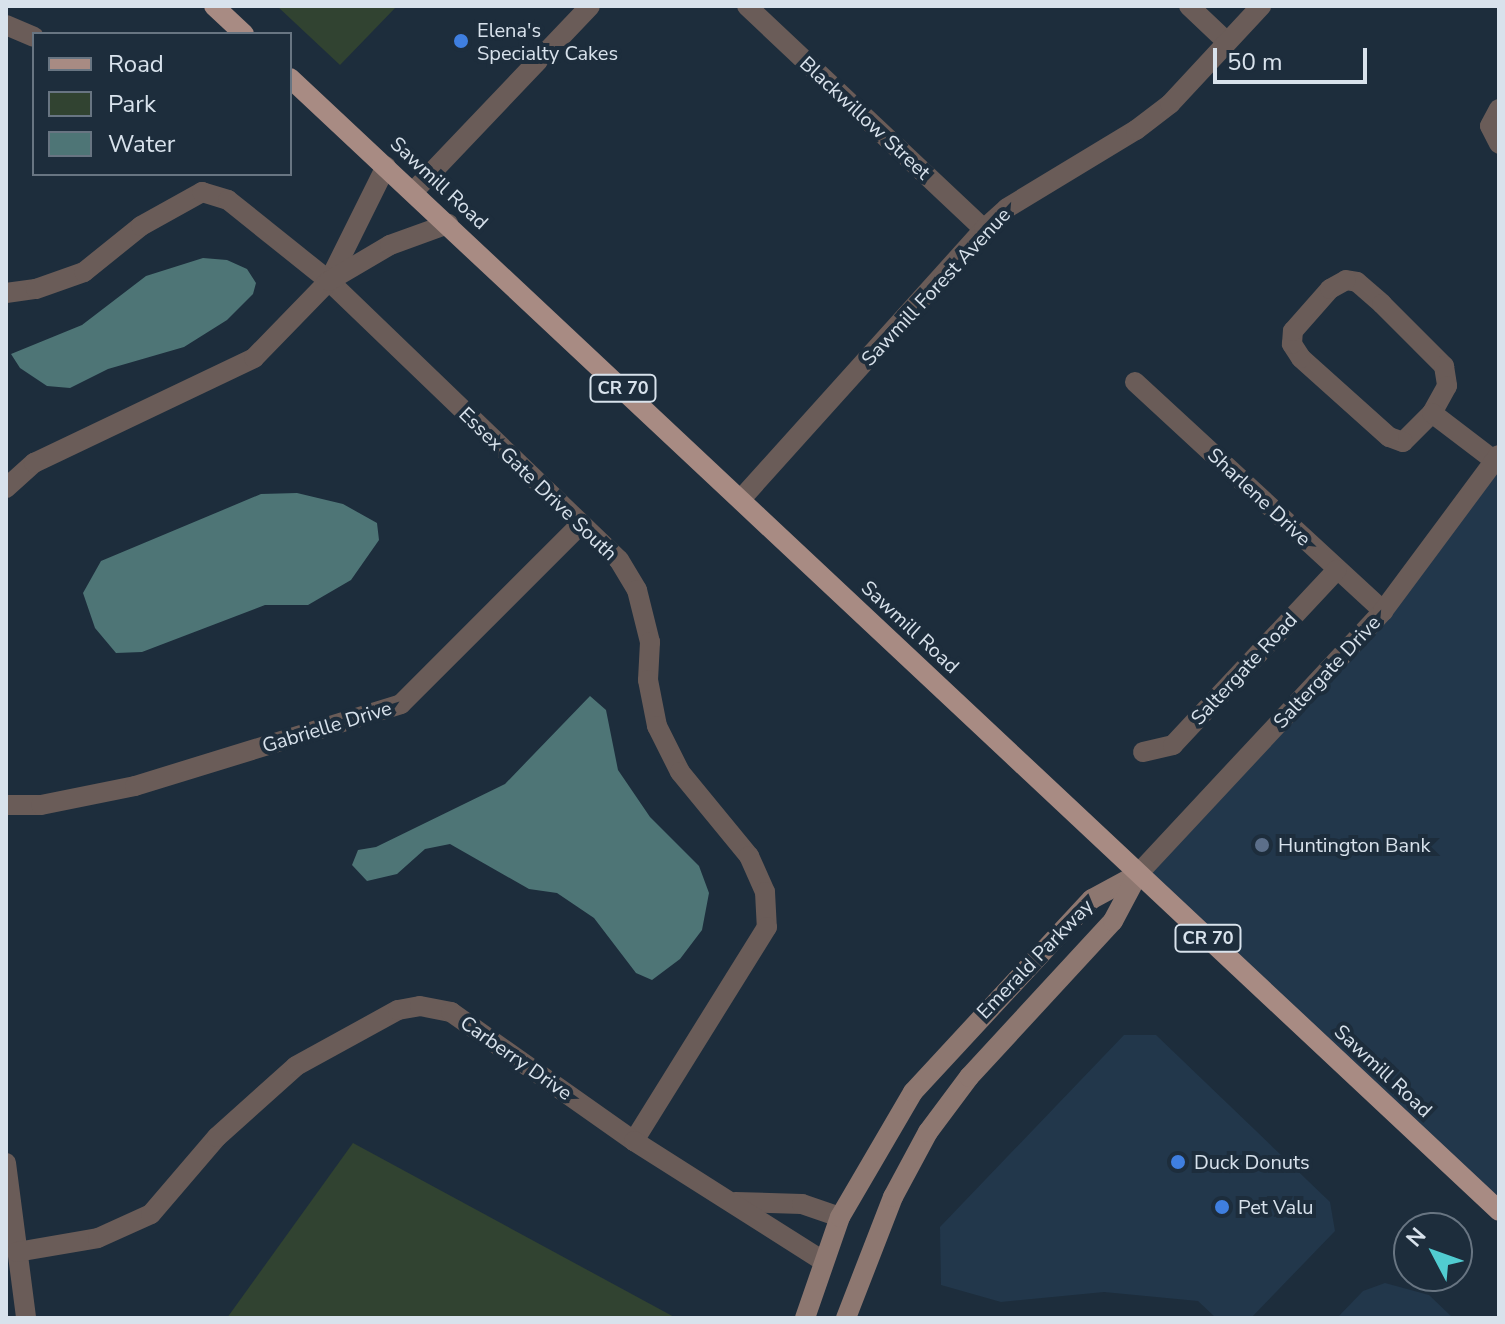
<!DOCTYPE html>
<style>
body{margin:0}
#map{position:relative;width:1505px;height:1324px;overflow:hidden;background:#1d2d3c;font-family:"Nunito Sans",sans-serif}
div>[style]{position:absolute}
.built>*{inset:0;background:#22374b}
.green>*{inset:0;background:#314331}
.water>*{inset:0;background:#4e7576}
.street>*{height:20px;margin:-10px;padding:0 10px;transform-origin:10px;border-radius:10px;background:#6a5c58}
.secondary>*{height:20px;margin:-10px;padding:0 10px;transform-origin:10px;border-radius:10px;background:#8d7770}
.primary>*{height:20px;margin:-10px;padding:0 10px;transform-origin:10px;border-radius:10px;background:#a88b83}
.dots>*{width:22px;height:22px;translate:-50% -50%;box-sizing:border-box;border:4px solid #1d2d3c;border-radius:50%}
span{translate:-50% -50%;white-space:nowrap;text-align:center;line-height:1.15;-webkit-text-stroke:8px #1d2d3c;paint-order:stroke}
.shield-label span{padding:2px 6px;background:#1d2d3c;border:2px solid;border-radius:6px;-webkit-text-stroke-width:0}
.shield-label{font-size:18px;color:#d8e2ec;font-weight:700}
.poi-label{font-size:20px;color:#d8e2ec}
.left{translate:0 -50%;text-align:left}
.street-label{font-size:20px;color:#d8e2ec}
.frame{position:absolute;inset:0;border:8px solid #d8e2ec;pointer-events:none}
.legend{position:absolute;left:32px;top:32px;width:260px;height:144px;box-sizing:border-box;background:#1d2d3c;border:2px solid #687582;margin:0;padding:10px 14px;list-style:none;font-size:24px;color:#d8e2ec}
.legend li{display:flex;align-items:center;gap:16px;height:40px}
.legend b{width:40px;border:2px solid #687582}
.north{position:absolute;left:1393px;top:1212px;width:80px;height:80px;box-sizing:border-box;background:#1d2d3c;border:2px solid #687582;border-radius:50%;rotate:311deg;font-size:22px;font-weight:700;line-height:32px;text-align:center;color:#d8e2ec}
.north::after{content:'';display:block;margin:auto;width:28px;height:36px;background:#51ccd1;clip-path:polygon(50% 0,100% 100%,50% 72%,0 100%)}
.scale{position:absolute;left:1213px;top:48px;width:154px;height:36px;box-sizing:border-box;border:4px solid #d8e2ec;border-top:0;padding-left:10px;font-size:24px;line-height:28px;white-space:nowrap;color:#d8e2ec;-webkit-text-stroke:6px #1d2d3c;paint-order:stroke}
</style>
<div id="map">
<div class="built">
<div style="clip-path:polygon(1499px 455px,1499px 1211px,1138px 874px,1278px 726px)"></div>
<div style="clip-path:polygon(1124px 1035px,1156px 1035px,1330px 1202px,1335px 1231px,1251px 1318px,1216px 1318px,1198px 1301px,1104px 1292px,1001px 1302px,941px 1285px,940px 1227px)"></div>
<div style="clip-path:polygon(1385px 1283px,1429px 1295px,1453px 1318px,1337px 1318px,1363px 1291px)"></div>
</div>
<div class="green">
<div style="clip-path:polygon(277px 6px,397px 6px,340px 65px)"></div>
<div style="clip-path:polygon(353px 1143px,676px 1318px,227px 1318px)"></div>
</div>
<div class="water">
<div style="clip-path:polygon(203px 258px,227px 260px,247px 269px,256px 283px,253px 294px,227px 320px,184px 347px,108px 369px,70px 388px,47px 386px,20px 368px,11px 354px,82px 325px,146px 276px)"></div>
<div style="clip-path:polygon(297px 493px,343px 504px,377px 523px,379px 540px,351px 580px,308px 605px,265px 605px,142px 652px,116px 653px,95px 628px,83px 593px,101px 561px,261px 494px)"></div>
<div style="clip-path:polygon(590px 696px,606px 710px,618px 770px,650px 817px,699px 866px,709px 893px,702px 930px,680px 959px,652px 980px,636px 973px,594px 918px,557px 893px,529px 889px,450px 844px,425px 849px,397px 874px,367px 881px,352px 865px,358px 850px,376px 847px,505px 784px)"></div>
</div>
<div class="street">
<div style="left:747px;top:6px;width:325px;rotate:43.3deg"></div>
<div style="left:1189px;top:6px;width:52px;rotate:43.5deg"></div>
<div style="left:6px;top:25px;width:30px;rotate:23deg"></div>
<div style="left:1499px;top:109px;width:19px;rotate:118deg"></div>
<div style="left:1490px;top:126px;width:20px;rotate:63deg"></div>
<div style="left:414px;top:191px;width:255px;rotate:-46.4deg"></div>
<div style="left:1346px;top:280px;width:11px;rotate:10deg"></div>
<div style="left:1357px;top:282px;width:33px;rotate:41deg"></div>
<div style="left:1382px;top:304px;width:88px;rotate:45deg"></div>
<div style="left:1444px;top:366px;width:20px;rotate:81deg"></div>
<div style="left:1447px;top:386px;width:31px;rotate:119deg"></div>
<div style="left:1432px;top:413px;width:41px;rotate:135deg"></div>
<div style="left:1403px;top:442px;width:15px;rotate:-160deg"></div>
<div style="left:1389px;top:437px;width:118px;rotate:-138.1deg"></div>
<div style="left:1301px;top:358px;width:17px;rotate:-123deg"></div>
<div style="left:1292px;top:344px;width:13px;rotate:-86deg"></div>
<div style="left:1293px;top:331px;width:56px;rotate:-48.6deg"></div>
<div style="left:1330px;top:289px;width:18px;rotate:-29deg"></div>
<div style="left:329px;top:281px;width:128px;rotate:-63.6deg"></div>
<div style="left:6px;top:293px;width:30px;rotate:-8deg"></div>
<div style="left:36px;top:289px;width:51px;rotate:-19.5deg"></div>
<div style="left:84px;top:272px;width:73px;rotate:-38.9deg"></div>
<div style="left:141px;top:226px;width:70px;rotate:-29.1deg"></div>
<div style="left:202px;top:192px;width:27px;rotate:17deg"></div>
<div style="left:228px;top:200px;width:129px;rotate:38.7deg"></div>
<div style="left:329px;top:281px;width:402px;rotate:43.9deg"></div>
<div style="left:619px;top:560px;width:35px;rotate:59deg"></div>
<div style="left:637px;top:590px;width:54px;rotate:76deg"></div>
<div style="left:650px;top:642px;width:38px;rotate:93deg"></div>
<div style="left:648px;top:680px;width:47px;rotate:78.9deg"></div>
<div style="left:657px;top:726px;width:51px;rotate:63.4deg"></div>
<div style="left:680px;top:772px;width:109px;rotate:50.6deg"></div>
<div style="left:749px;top:856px;width:39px;rotate:66deg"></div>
<div style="left:765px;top:892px;width:35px;rotate:87deg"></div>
<div style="left:767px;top:927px;width:252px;rotate:121.9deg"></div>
<div style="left:1135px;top:382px;width:338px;rotate:42.7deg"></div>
<div style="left:1432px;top:413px;width:79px;rotate:37.3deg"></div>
<div style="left:6px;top:488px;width:38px;rotate:-42deg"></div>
<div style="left:34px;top:463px;width:244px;rotate:-25.5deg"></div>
<div style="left:254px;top:358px;width:107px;rotate:-45.8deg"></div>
<div style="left:329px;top:281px;width:71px;rotate:-30.5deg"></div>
<div style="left:390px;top:245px;width:62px;rotate:-19.9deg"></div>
<div style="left:741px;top:499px;width:363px;rotate:-48deg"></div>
<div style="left:984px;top:229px;width:31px;rotate:-42deg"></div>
<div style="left:1007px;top:208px;width:151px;rotate:-31.2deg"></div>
<div style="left:1136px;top:130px;width:43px;rotate:-37.4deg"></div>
<div style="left:1170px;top:104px;width:134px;rotate:-47.1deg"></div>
<div style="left:1143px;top:752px;width:31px;rotate:-13deg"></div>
<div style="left:1173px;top:745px;width:240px;rotate:-46.9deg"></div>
<div style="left:6px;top:805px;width:35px"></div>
<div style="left:41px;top:805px;width:96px;rotate:-11.4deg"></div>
<div style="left:135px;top:786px;width:278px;rotate:-17.1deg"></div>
<div style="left:401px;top:704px;width:253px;rotate:-45deg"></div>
<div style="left:1138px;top:874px;width:359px;rotate:-47deg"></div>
<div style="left:1383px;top:611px;width:194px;rotate:-53.4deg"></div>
<div style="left:6px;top:1163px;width:156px;rotate:82.6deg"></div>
<div style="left:735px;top:1202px;width:67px;rotate:1.7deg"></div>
<div style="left:802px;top:1204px;width:40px;rotate:18.9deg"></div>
<div style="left:17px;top:1252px;width:82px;rotate:-9.8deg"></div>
<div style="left:98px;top:1238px;width:58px;rotate:-24.4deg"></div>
<div style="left:151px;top:1214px;width:101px;rotate:-49.4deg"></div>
<div style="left:217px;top:1137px;width:106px;rotate:-41.9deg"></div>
<div style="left:296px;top:1066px;width:116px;rotate:-28.8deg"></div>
<div style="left:398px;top:1010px;width:22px;rotate:-10deg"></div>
<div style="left:420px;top:1006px;width:32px;rotate:11deg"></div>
<div style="left:451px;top:1012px;width:224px;rotate:35.2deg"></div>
<div style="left:634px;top:1141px;width:224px;rotate:32.4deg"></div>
</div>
<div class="secondary">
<div style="left:805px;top:1318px;width:107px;rotate:-70.9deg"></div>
<div style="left:840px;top:1217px;width:145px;rotate:-59.7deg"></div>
<div style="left:913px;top:1092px;width:263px;rotate:-47.2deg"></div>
<div style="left:1092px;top:899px;width:52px;rotate:-28.5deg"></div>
<div style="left:846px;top:1318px;width:130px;rotate:-68.8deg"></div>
<div style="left:893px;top:1197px;width:74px;rotate:-61.7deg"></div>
<div style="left:928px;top:1132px;width:69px;rotate:-53.3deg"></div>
<div style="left:969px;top:1077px;width:212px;rotate:-47.3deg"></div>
<div style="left:1113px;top:921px;width:53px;rotate:-62deg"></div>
</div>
<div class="primary">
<div style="left:214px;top:6px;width:41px;rotate:43deg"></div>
<div style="left:290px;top:78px;width:1657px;rotate:43.14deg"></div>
</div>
<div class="dots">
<div style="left:461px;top:41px;background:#3f7fe0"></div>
<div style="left:1262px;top:845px;background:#5c6f8a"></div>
<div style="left:1178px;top:1162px;background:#3f7fe0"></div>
<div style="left:1222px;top:1207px;background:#3f7fe0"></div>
</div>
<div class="shield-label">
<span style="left:623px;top:388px">CR 70</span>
<span style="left:1208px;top:938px">CR 70</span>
</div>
<div class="poi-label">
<span class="left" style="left:477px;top:42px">Elena's<br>Specialty Cakes</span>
<span class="left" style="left:1278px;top:845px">Huntington Bank</span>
<span class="left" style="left:1194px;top:1162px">Duck Donuts</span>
<span class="left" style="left:1238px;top:1207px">Pet Valu</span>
</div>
<div class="street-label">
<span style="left:865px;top:118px;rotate:43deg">Blackwillow Street</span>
<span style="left:439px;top:183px;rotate:43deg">Sawmill Road</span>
<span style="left:936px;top:287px;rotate:-47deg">Sawmill Forest Avenue</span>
<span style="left:538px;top:484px;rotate:44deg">Essex Gate Drive South</span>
<span style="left:1259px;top:497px;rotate:43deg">Sharlene Drive</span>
<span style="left:910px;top:627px;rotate:43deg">Sawmill Road</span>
<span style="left:1244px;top:669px;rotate:-47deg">Saltergate Road</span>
<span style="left:1327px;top:672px;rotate:-47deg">Saltergate Drive</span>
<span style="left:327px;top:727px;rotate:-17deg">Gabrielle Drive</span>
<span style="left:1035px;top:959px;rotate:-46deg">Emerald Parkway</span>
<span style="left:516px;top:1058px;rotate:35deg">Carberry Drive</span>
<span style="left:1383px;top:1071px;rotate:43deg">Sawmill Road</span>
</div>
<div class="frame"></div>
<ul class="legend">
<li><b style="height:10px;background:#a88b83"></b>Road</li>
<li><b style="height:22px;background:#314331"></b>Park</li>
<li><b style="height:22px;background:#4e7576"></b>Water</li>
</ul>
<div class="north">N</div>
<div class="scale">50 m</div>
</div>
